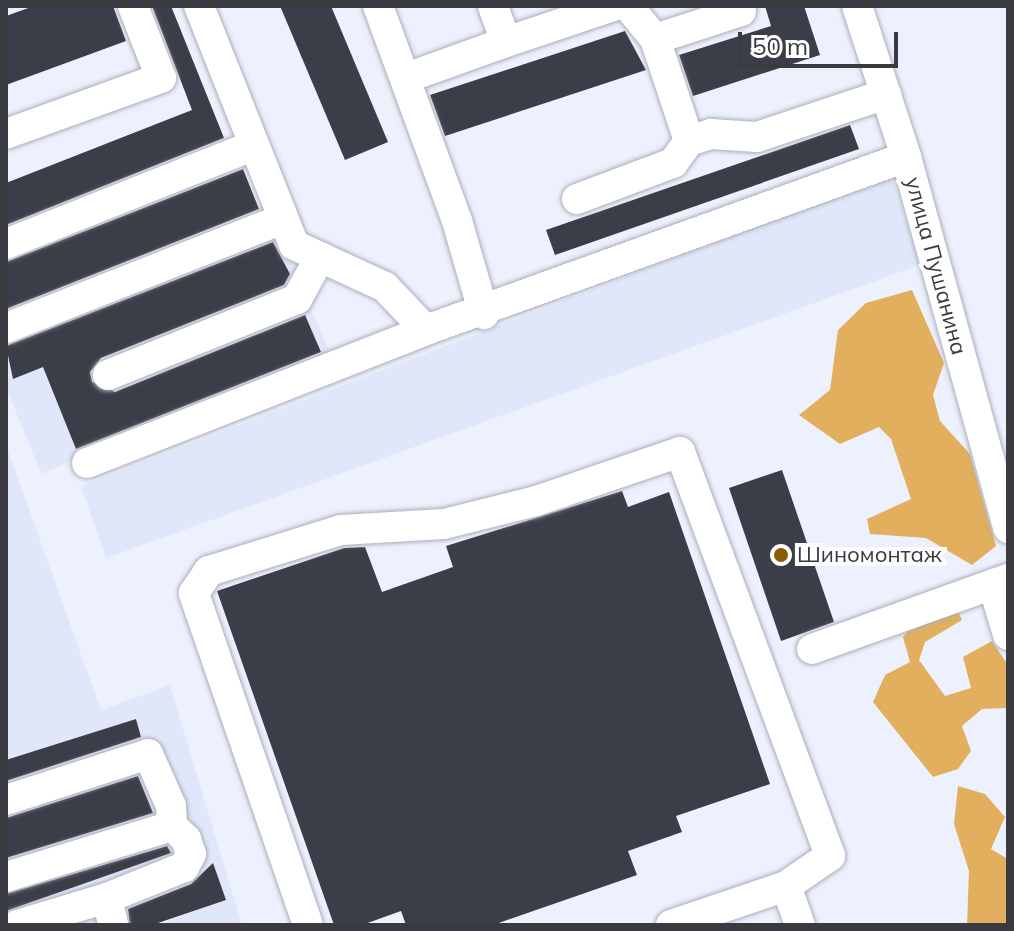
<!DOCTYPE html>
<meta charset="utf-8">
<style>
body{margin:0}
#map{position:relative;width:1014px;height:931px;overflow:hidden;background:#edf1fe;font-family:Mulish,sans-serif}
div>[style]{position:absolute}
.built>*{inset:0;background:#e1e7fb}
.forest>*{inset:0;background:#e2af5e}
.building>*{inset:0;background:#3b3e48}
.roads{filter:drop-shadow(0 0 2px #abaeba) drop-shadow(0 0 2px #abaeba)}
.minor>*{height:30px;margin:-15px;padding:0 15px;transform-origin:15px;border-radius:15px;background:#fff}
.dots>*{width:22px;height:22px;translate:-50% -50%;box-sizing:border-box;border:4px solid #fefefe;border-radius:50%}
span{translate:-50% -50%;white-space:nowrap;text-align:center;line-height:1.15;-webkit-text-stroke:8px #fefefe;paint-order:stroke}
.street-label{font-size:22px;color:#393b40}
.poi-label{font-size:22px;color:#393b40}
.left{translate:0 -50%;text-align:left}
.frame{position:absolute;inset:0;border:8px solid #393b40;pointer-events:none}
.scale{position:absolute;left:738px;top:32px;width:160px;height:36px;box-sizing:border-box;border:4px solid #393b40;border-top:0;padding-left:10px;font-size:24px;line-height:28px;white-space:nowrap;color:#393b40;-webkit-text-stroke:6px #fefefe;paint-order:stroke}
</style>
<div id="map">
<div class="built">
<div style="clip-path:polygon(891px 175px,920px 265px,106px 558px,81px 486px)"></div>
<div style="clip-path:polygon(278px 234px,331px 355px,41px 474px,6px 387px,6px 338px)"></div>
<div style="clip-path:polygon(6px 445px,101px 710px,170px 685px,242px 925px,159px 925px,189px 913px,153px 925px,6px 925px)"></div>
</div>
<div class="forest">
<div style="clip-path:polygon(912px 290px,944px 363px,933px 395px,940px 421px,970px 454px,996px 546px,972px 565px,926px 538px,870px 534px,867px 519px,911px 499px,891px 439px,879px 427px,840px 444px,799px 415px,830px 390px,838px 330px,866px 303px)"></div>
<div style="clip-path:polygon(958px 612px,962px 620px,925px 642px,919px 660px,945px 696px,971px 688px,963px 657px,992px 641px,1008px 665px,1008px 708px,982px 709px,962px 726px,971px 751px,958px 769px,933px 777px,873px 702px,885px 675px,910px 662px,903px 637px,918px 619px)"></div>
<div style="clip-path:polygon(958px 786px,985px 794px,1005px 817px,991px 849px,1008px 859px,1008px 925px,967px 925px,969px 871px,954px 824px)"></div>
</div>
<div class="building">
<div style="clip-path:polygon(34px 6px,113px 6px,126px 41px,6px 85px,6px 16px)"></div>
<div style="clip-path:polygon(152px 6px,171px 6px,224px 138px,6px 225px,6px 183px,192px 110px)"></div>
<div style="clip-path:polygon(280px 6px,331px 6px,388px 142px,345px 160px)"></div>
<div style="clip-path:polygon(765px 6px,804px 6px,820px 55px,693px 96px,679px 55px,771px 26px)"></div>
<div style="clip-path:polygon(625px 31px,646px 70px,445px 136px,430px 95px)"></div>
<div style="clip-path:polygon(850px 125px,859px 149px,555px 255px,546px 230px)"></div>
<div style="clip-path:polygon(243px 169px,259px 209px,6px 309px,6px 262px)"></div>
<div style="clip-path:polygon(273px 242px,290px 274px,284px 285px,101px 358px,90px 372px,92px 382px,115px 392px,305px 315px,321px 352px,76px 449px,43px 367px,13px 379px,6px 346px)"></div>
<div style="clip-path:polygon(782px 470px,834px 622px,781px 641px,729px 488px)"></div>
<div style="clip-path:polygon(622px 491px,628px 507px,669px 492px,770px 784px,676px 816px,682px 832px,628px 851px,637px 875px,493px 925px,406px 925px,401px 911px,362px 925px,334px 925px,217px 591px,344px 548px,365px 547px,382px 592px,453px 567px,446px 546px)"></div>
<div style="clip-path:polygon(136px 719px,141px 737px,6px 781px,6px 760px)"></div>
<div style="clip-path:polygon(138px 776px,153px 813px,6px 858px,6px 818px)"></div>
<div style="clip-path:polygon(167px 846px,171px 853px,6px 911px,6px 894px)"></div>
<div style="clip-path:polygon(213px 863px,226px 900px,152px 925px,130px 925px,128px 909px,191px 884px)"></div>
</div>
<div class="roads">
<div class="minor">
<div style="left:199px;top:6px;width:257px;rotate:68.3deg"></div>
<div style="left:294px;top:245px;width:100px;rotate:24.8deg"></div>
<div style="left:385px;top:287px;width:59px;rotate:46.4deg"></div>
<div style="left:378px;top:6px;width:229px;rotate:69.8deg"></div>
<div style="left:457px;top:221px;width:97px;rotate:73.8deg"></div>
<div style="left:628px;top:6px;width:43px;rotate:50.7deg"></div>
<div style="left:857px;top:6px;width:159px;rotate:72deg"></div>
<div style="left:906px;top:157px;width:385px;rotate:74.6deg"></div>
<div style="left:506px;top:42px;width:113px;rotate:-18.6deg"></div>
<div style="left:406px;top:78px;width:106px;rotate:-19.8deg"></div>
<div style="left:506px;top:42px;width:38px;rotate:-110deg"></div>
<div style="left:6px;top:134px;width:165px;rotate:-19.9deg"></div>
<div style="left:161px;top:78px;width:77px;rotate:-111.3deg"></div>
<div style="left:689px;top:141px;width:108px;rotate:-108.4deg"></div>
<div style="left:655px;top:39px;width:90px;rotate:-18deg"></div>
<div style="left:741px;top:11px;width:5px;rotate:-101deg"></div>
<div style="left:577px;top:199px;width:103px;rotate:-20.6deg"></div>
<div style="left:673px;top:163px;width:27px;rotate:-54deg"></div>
<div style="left:689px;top:141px;width:23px;rotate:-18deg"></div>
<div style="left:711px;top:134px;width:46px;rotate:3.7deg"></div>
<div style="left:757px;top:137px;width:136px;rotate:-18.4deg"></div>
<div style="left:6px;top:244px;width:265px;rotate:-21.7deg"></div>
<div style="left:6px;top:328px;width:298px;rotate:-21.5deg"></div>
<div style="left:108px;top:375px;width:204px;rotate:-21.9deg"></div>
<div style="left:297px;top:299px;width:48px;rotate:-61.3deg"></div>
<div style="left:87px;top:463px;width:364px;rotate:-21.4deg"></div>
<div style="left:426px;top:330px;width:510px;rotate:-19.82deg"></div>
<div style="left:993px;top:585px;width:52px;rotate:73.3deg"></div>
<div style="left:812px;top:649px;width:208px;rotate:-19.7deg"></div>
<div style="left:6px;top:800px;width:149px;rotate:-17.9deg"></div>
<div style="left:148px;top:754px;width:57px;rotate:66.1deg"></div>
<div style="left:171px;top:806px;width:20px;rotate:87deg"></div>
<div style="left:6px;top:877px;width:174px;rotate:-17.1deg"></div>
<div style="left:172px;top:826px;width:19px;rotate:43deg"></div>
<div style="left:186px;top:839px;width:16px;rotate:72deg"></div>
<div style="left:191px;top:854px;width:15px;rotate:118deg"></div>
<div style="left:184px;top:867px;width:83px;rotate:158.1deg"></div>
<div style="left:17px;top:925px;width:94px;rotate:-16.7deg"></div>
<div style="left:107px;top:898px;width:28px;rotate:77deg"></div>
<div style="left:308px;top:925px;width:351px;rotate:-109deg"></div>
<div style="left:194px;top:593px;width:27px;rotate:-56deg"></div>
<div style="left:209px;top:571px;width:138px;rotate:-17.3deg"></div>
<div style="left:341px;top:530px;width:103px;rotate:-3.3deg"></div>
<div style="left:444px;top:524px;width:95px;rotate:-14deg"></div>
<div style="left:536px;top:501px;width:152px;rotate:-18.8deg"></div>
<div style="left:680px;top:452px;width:431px;rotate:69.6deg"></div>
<div style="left:830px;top:856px;width:53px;rotate:145.7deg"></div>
<div style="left:671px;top:925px;width:121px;rotate:-18.7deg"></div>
<div style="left:786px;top:886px;width:41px;rotate:70.3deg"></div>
</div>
</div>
<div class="dots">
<div style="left:781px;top:555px;background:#8a5f01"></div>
</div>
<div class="street-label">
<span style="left:936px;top:266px;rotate:75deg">улица Пушанина</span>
</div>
<div class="poi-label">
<span class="left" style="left:797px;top:555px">Шиномонтаж</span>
</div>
<div class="frame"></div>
<div class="scale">50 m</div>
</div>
